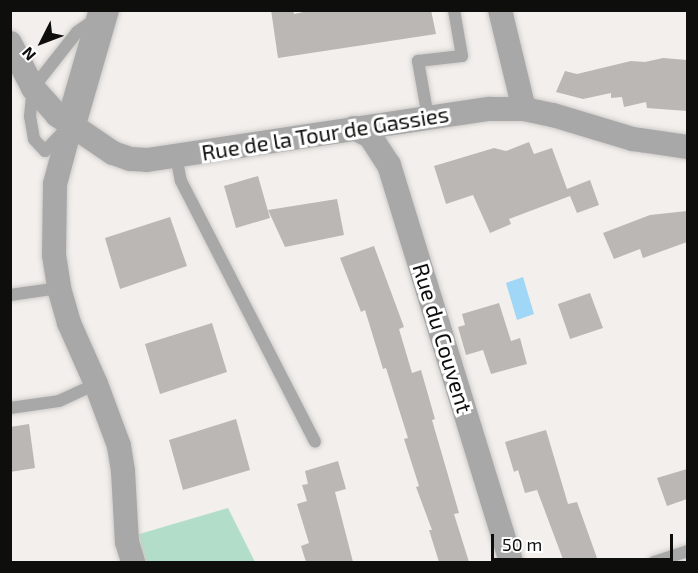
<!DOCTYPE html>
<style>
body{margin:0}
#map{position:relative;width:698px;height:573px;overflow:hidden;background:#f2efec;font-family:"Exo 2",sans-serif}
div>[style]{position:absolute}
.green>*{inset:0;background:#b2dec9}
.water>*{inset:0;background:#a0d6f6}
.building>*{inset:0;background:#bab7b4}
.roads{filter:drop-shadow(0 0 2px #cecbc8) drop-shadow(0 0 2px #cecbc8)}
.service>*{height:12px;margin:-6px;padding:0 6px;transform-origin:6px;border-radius:6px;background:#a8a8a9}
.minor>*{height:24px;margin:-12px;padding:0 12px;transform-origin:12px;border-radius:12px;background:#a8a8a9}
.tertiary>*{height:30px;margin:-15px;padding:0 15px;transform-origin:15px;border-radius:15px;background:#a8a8a9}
span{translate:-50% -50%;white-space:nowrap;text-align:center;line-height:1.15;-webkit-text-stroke:6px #fff;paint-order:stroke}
.street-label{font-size:22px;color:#0e0e0d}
.frame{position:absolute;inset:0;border:12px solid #0e0e0d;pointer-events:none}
.north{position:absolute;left:12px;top:12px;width:60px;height:60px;-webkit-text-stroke:4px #fff;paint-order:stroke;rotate:228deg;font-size:16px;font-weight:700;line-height:24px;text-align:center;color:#0e0e0d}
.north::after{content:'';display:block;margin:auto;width:21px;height:27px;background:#0e0e0d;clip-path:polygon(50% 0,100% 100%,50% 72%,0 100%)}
.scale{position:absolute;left:491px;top:534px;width:182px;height:27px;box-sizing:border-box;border:3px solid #0e0e0d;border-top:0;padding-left:8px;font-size:18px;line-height:21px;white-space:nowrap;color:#0e0e0d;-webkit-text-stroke:4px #fff;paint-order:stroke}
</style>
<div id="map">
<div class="green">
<div style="clip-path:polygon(228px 508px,255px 562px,146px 562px,136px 535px)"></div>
</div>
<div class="water">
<div style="clip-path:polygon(523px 277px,534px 314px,517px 320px,506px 283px)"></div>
</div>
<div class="building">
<div style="clip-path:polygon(271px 10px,293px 10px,294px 14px,313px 10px,431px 10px,436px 34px,278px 58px)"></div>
<div style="clip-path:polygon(663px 58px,687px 60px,687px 111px,647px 108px,646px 102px,624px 107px,622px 97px,611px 98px,611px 93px,583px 99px,556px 92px,565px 71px,577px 74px,631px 61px,645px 62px)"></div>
<div style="clip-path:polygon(529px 142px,534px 154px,552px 148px,567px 189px,590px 180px,599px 205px,577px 213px,570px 196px,509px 219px,511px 224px,490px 233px,473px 195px,446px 204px,434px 166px,494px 148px,506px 151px)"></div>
<div style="clip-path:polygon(258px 176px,270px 218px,236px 228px,224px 186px)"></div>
<div style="clip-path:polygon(337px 199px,344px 235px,285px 247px,268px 210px)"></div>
<div style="clip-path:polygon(687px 211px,687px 242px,643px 258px,640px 249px,614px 259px,603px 233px,650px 215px)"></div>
<div style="clip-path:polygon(170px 217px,187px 266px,120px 289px,105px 238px)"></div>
<div style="clip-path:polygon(374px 246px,404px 327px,399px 329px,412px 373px,421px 370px,435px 419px,432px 420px,459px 513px,454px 514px,469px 562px,439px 562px,429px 530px,432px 530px,416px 487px,419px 486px,404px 439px,408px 438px,386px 368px,383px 369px,365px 310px,361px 312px,340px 258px)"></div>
<div style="clip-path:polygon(590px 293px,603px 328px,570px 339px,558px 304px)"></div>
<div style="clip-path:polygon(499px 303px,511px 341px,520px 338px,527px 364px,491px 374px,483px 350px,466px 355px,458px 327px,465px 325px,462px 314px)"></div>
<div style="clip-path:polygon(212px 323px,227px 372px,160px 394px,145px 344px)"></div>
<div style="clip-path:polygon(236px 419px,250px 470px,183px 490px,169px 440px)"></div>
<div style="clip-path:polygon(29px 424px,35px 468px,10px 472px,10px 427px)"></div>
<div style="clip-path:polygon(546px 430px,568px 504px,577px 502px,597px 558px,585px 562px,564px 562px,537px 490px,525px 493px,518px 470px,514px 472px,505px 442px)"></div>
<div style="clip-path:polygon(338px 461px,346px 489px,335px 492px,353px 562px,306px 562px,301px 546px,309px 543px,297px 504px,307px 501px,302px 485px,308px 484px,305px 471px)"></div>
<div style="clip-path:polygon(687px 469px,687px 499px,667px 506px,657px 478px)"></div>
</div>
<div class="roads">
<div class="service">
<div style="left:428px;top:117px;width:57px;rotate:-100.1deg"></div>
<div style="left:418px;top:61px;width:44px;rotate:-6.5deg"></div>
<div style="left:462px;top:56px;width:47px;rotate:-99.9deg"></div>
<div style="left:65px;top:130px;width:29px;rotate:134deg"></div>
<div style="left:45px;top:151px;width:16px;rotate:-133deg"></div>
<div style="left:34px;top:139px;width:23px;rotate:-100deg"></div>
<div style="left:30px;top:116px;width:28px;rotate:-84deg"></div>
<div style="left:33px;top:88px;width:71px;rotate:-51.8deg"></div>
<div style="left:77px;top:32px;width:24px;rotate:-35deg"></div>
<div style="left:176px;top:156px;width:25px;rotate:79deg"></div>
<div style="left:181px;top:181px;width:293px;rotate:62.8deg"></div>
<div style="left:10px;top:295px;width:49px;rotate:-8.1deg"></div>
<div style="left:10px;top:408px;width:49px;rotate:-8.1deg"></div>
<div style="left:59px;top:401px;width:41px;rotate:-24.7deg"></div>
<div style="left:654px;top:562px;width:36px;rotate:-18deg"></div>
</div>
<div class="minor">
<div style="left:500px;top:10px;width:102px;rotate:76.4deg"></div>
<div style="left:10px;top:43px;width:51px;rotate:62.9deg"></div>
<div style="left:33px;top:88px;width:36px;rotate:48deg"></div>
<div style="left:57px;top:115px;width:68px;rotate:34.2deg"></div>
<div style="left:113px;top:153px;width:18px;rotate:19deg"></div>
<div style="left:130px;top:159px;width:17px;rotate:3deg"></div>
<div style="left:147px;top:160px;width:347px;rotate:-8.5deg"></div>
<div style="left:490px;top:109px;width:34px"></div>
<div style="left:524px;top:109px;width:30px;rotate:12deg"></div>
<div style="left:553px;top:115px;width:84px;rotate:16.7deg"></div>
<div style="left:633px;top:139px;width:56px;rotate:8.3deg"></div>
<div style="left:71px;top:124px;width:62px;rotate:104.9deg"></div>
<div style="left:55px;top:184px;width:71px;rotate:90.8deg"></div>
<div style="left:54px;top:255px;width:33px;rotate:81deg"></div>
<div style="left:59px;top:288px;width:36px;rotate:74deg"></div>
<div style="left:69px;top:323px;width:67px;rotate:66.1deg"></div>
<div style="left:96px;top:384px;width:66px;rotate:69.6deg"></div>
<div style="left:119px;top:446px;width:25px;rotate:81deg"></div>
<div style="left:123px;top:471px;width:71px;rotate:86.8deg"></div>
<div style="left:127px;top:542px;width:21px;rotate:73deg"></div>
<div style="left:354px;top:128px;width:18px;rotate:27deg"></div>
<div style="left:370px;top:136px;width:35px;rotate:57deg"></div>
<div style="left:389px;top:165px;width:415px;rotate:72.9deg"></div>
</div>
<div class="tertiary">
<div style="left:71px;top:124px;width:119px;rotate:-73.9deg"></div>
</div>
</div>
<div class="street-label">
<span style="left:325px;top:133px;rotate:-9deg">Rue de la Tour de Gassies</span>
<span style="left:443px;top:338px;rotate:73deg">Rue du Couvent</span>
</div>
<div class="frame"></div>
<div class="north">N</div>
<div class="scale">50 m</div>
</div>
